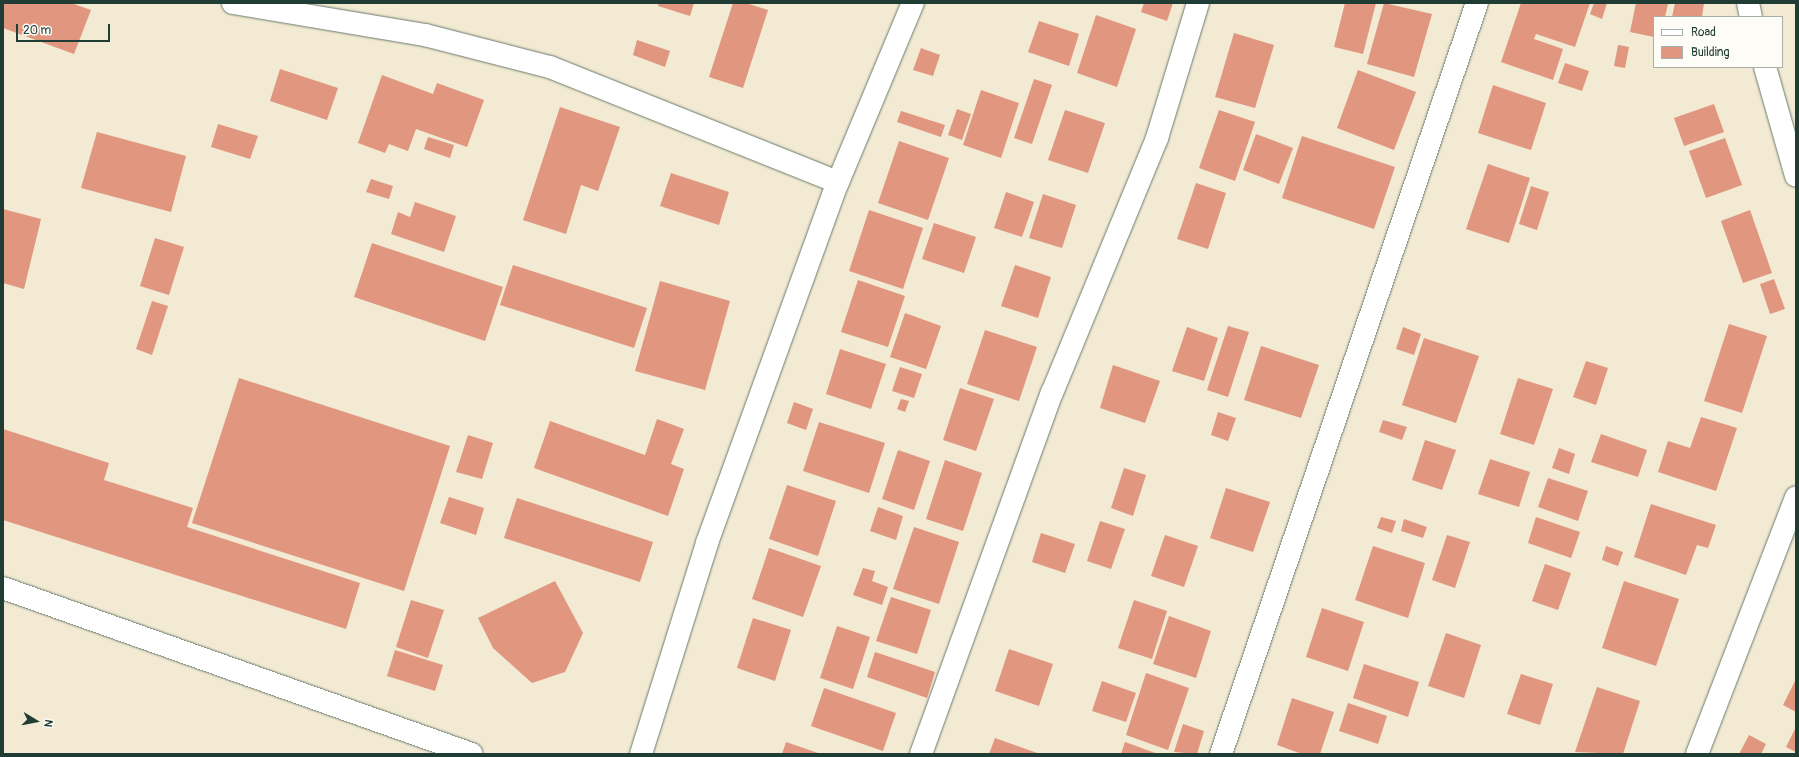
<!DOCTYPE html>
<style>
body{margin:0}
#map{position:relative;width:1799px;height:757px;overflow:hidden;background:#f2ead3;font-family:Pangolin,sans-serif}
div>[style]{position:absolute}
.building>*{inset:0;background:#e0967f}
.roads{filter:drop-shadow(0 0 1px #697a6c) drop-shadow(0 0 1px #697a6c)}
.minor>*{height:22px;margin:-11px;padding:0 11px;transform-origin:11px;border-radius:11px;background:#fff}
span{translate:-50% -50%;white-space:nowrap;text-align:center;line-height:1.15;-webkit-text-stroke:3px #fdfcf7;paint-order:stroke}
.frame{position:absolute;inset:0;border:4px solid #1f3d34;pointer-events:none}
.legend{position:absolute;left:1653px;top:16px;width:130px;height:52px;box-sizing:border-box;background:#fdfcf7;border:1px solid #a4b0a9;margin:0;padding:5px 7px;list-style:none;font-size:12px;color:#1f3d34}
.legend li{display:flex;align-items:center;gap:8px;height:20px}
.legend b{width:20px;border:1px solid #a4b0a9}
.north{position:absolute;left:16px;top:701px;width:40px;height:40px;-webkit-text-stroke:3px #fdfcf7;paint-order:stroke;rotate:100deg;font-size:11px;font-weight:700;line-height:16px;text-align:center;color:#1f3d34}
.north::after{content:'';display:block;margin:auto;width:14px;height:18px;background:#1f3d34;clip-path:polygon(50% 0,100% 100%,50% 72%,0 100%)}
.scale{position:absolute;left:16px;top:24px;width:94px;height:18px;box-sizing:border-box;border:2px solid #1f3d34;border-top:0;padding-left:5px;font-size:12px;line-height:14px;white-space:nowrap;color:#1f3d34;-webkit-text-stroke:3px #fdfcf7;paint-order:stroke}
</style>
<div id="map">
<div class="building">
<div style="clip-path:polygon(3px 3px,71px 3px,91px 10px,74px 54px,3px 28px)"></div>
<div style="clip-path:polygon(659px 3px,694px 3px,690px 16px,658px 6px)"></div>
<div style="clip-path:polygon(733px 3px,746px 3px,768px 10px,743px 88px,709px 77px)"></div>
<div style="clip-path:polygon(1144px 3px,1173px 3px,1167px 21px,1141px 12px)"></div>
<div style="clip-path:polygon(1345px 3px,1376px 3px,1363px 54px,1334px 47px)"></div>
<div style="clip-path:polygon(1384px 3px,1432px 14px,1414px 77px,1367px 64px)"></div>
<div style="clip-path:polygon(1521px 3px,1590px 3px,1575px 47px,1536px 34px,1534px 39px,1563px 49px,1553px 80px,1501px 62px)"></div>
<div style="clip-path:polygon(1594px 3px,1607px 3px,1602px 19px,1590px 14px)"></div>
<div style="clip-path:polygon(1636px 3px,1668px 4px,1665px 17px,1654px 17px,1654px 37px,1630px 32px)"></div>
<div style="clip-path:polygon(1675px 3px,1704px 3px,1702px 17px,1672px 17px)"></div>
<div style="clip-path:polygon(1096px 15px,1136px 29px,1117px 87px,1077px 73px)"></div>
<div style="clip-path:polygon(1039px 21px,1079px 34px,1069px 66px,1028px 52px)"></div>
<div style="clip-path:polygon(1234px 33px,1274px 45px,1255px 108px,1215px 97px)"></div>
<div style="clip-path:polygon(637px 40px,670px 51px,665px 67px,633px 55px)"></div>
<div style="clip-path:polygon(1618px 45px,1629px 47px,1625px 68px,1614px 66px)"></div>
<div style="clip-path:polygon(921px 48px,940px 55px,933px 76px,913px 70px)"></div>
<div style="clip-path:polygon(1565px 63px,1589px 71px,1582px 91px,1558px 83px)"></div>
<div style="clip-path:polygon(280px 69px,338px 88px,327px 120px,270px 101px)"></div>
<div style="clip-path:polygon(1358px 70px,1416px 92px,1394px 150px,1337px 128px)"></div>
<div style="clip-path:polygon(382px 75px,433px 94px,437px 83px,484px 100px,467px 147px,416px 129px,408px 151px,389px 144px,385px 153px,358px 143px)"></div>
<div style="clip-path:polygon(1034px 79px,1052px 85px,1032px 144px,1014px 138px)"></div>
<div style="clip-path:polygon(1493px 85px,1546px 103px,1531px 150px,1478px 133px)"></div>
<div style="clip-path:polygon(981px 90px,1019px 103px,1001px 158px,963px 145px)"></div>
<div style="clip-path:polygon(1714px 104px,1724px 132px,1684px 146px,1674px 118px)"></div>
<div style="clip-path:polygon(560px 107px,620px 127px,598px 191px,581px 185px,566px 234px,523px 220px)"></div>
<div style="clip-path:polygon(957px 109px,971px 114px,962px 140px,948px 135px)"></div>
<div style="clip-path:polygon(1065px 110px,1105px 123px,1088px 173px,1048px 160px)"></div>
<div style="clip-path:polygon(1219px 110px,1255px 122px,1235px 181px,1199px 168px)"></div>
<div style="clip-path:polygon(901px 111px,945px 125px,941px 137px,897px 122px)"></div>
<div style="clip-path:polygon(218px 124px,258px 136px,250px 159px,211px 147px)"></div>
<div style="clip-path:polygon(97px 132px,186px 156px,171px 212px,81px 188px)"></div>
<div style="clip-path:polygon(1256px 134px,1293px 148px,1279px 184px,1243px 170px)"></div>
<div style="clip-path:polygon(1302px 136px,1395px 167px,1374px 229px,1282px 198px)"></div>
<div style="clip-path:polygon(428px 137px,454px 145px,450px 158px,424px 149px)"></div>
<div style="clip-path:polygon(1725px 138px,1742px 185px,1706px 198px,1689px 151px)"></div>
<div style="clip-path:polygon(899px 141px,949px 158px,928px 220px,878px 203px)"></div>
<div style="clip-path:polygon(1488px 164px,1530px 178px,1509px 243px,1466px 229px)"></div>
<div style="clip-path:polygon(671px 173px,729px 192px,719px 225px,660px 206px)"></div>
<div style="clip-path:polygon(371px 179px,393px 186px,389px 199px,366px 192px)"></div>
<div style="clip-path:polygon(1196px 183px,1226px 193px,1208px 249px,1177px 239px)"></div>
<div style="clip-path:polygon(1531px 186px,1549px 192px,1537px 230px,1519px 224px)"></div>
<div style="clip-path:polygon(1006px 192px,1034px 202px,1022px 237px,994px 228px)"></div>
<div style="clip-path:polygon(1043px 194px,1076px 205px,1062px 248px,1029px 238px)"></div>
<div style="clip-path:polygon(415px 202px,456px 216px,444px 252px,391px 234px,398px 212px,410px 217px)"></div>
<div style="clip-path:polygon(3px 209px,41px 219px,24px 289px,3px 283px)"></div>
<div style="clip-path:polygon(869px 210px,923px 228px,903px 289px,849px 271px)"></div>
<div style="clip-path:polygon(1750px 210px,1772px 273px,1743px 283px,1721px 221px)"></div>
<div style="clip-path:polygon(934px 223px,976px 237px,964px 273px,922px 259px)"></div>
<div style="clip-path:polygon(155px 238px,184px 247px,169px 295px,140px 286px)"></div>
<div style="clip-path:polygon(372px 243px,503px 287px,485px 341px,354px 297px)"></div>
<div style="clip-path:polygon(513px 265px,647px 308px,634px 348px,500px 305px)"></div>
<div style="clip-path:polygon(1015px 265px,1051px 277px,1038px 318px,1001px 306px)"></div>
<div style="clip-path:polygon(1774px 279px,1785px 309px,1770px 314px,1760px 284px)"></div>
<div style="clip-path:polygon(858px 280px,905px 296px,888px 347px,841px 332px)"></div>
<div style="clip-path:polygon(660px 281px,730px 301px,705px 390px,635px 371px)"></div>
<div style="clip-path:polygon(152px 301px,168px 306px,152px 355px,136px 349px)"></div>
<div style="clip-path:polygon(905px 313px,941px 326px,926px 369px,890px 357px)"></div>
<div style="clip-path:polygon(1729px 324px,1767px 336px,1742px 413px,1704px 401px)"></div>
<div style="clip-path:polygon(1228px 326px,1249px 332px,1228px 397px,1207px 390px)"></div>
<div style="clip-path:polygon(1187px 327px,1218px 338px,1204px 381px,1172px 371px)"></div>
<div style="clip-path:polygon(1403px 327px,1421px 334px,1414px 355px,1396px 349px)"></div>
<div style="clip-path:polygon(985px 330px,1037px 347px,1019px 401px,967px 384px)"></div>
<div style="clip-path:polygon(1424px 338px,1479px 356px,1456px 423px,1402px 405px)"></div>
<div style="clip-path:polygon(1261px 346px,1319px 365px,1301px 418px,1244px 400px)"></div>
<div style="clip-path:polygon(840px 349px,886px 364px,871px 409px,826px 394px)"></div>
<div style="clip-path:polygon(1586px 361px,1608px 368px,1596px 405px,1573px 397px)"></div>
<div style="clip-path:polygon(1113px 365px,1160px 381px,1145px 423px,1100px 408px)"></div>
<div style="clip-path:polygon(900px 367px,922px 374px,914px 398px,892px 391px)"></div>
<div style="clip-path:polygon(239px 378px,450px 446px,404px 591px,192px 523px)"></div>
<div style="clip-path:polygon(1518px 378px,1553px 389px,1534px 445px,1500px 434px)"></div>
<div style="clip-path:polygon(960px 388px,994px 399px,976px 451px,943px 440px)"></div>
<div style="clip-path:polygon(901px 399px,909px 401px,905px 412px,897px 409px)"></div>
<div style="clip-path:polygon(794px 402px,813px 409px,806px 430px,787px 423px)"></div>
<div style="clip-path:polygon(1218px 412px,1236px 418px,1228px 441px,1211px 435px)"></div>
<div style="clip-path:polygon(1701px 417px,1737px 428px,1716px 491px,1658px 472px,1668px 441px,1690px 448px)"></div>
<div style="clip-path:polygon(657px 419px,684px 429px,671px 464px,684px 469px,668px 516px,534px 468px,550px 421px,645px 455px)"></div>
<div style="clip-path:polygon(1383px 420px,1407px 427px,1402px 440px,1379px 432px)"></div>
<div style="clip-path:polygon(819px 422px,885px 443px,869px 493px,803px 471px)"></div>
<div style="clip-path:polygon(3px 429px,109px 463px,104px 480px,193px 508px,187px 527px,360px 583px,346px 629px,3px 520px)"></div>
<div style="clip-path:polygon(1601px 434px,1647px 450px,1638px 477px,1591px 462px)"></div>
<div style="clip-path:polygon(468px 435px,493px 443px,482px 479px,456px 472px)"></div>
<div style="clip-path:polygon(1425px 440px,1456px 450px,1442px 490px,1412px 480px)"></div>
<div style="clip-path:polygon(1559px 448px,1575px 454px,1569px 474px,1552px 468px)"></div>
<div style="clip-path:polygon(898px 450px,930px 461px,914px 510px,882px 499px)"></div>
<div style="clip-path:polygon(1490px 459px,1530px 472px,1519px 507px,1478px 494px)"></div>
<div style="clip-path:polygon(945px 460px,982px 473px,963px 531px,926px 519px)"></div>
<div style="clip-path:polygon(1124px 468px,1146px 475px,1133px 516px,1111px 508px)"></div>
<div style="clip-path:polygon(1548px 478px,1588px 491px,1578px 521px,1538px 507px)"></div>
<div style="clip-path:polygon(787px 485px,836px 501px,818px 556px,769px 539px)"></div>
<div style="clip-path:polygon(1226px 488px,1270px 502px,1253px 552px,1210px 538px)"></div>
<div style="clip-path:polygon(449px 497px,484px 508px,476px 535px,440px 523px)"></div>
<div style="clip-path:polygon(517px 498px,653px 542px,640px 582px,504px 538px)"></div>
<div style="clip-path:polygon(1651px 504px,1716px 525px,1708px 548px,1697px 545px,1686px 575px,1634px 557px)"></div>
<div style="clip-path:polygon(878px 507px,903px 516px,896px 540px,870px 531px)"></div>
<div style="clip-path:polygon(1381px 517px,1396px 521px,1392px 533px,1377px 528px)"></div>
<div style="clip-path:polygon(1536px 517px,1580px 532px,1571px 558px,1528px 543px)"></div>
<div style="clip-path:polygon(1404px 519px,1427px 527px,1423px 538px,1401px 531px)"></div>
<div style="clip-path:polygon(1100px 521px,1125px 529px,1111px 569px,1087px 561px)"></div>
<div style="clip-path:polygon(914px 527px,959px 542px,939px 604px,893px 589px)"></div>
<div style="clip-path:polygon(1041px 533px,1075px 544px,1065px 573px,1032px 562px)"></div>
<div style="clip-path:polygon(1165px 535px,1198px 546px,1184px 587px,1151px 576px)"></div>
<div style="clip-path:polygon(1447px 535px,1470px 542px,1455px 588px,1432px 580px)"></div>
<div style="clip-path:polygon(1373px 546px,1425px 563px,1408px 618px,1355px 600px)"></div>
<div style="clip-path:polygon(1606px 546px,1623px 552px,1618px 566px,1602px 560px)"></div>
<div style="clip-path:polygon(769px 548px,821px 566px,803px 617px,752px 599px)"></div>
<div style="clip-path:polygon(1545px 564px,1571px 573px,1558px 610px,1532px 601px)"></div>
<div style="clip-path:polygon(863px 568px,875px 571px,872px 581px,888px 587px,882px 605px,853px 595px)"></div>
<div style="clip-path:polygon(555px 581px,583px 633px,565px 672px,532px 683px,493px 648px,478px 618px)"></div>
<div style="clip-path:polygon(1624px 581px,1679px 599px,1656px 666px,1602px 648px)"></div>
<div style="clip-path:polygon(891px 597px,931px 610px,917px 654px,876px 641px)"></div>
<div style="clip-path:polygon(411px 600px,444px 610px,428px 658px,396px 647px)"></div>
<div style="clip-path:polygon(1134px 600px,1167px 611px,1152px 659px,1118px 648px)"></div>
<div style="clip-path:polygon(1322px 608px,1364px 622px,1348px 671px,1306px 657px)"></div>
<div style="clip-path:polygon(1169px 616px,1211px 631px,1196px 678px,1153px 664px)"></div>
<div style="clip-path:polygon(753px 618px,791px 630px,775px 681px,737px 668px)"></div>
<div style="clip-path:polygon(837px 626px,870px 637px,853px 689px,820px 678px)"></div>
<div style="clip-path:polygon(1446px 633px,1481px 645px,1464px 698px,1428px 686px)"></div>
<div style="clip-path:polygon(1009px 649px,1053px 664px,1039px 706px,995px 691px)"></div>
<div style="clip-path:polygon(395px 650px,443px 665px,435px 691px,387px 676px)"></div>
<div style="clip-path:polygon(875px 652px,935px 672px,927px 698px,867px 677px)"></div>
<div style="clip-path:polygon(1364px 664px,1419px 682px,1408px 717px,1353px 698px)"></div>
<div style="clip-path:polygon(1146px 673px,1189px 688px,1168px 750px,1126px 735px)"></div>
<div style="clip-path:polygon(1521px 674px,1553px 684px,1540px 725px,1507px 714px)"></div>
<div style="clip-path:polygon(1796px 679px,1796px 712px,1783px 705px)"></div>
<div style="clip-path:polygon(1102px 681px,1136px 693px,1126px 722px,1092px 711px)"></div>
<div style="clip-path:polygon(1597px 687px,1640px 701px,1623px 754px,1575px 752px)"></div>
<div style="clip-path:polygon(824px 688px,896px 713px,883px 751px,811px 726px)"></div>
<div style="clip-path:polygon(1292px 698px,1334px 712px,1320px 754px,1302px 754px,1277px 745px)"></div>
<div style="clip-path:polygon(1348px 703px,1387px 716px,1378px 744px,1339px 731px)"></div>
<div style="clip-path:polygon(1183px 724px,1204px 731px,1197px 754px,1174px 752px)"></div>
<div style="clip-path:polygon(1796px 727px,1796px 752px,1786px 747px)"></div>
<div style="clip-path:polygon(1749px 735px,1766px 744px,1761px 754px,1739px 754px)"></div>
<div style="clip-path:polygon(995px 738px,1040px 754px,989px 754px)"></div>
<div style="clip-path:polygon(786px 742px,821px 754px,782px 754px)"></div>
<div style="clip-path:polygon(1125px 742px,1158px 754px,1121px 754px)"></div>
</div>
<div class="roads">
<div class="minor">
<div style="left:233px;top:3px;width:195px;rotate:9.5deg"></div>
<div style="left:425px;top:35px;width:129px;rotate:14.4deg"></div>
<div style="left:550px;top:67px;width:310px;rotate:21.8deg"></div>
<div style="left:1748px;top:3px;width:14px;rotate:78deg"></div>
<div style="left:1765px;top:67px;width:113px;rotate:74.1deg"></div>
<div style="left:3px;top:588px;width:497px;rotate:19.5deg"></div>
<div style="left:641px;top:754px;width:221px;rotate:-72.6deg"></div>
<div style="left:707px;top:543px;width:384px;rotate:-70.1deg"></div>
<div style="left:838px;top:182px;width:194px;rotate:-67.3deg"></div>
<div style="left:921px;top:754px;width:384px;rotate:-70.1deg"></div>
<div style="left:1052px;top:393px;width:276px;rotate:-67.6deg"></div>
<div style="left:1157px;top:138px;width:141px;rotate:-73.1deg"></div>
<div style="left:1221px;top:754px;width:793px;rotate:-71.18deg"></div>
<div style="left:1697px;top:754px;width:275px;rotate:-68.9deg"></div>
</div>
</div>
<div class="frame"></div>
<ul class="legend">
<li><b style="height:5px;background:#fff"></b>Road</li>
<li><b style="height:11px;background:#e0967f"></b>Building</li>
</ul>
<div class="north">N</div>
<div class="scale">20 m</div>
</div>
